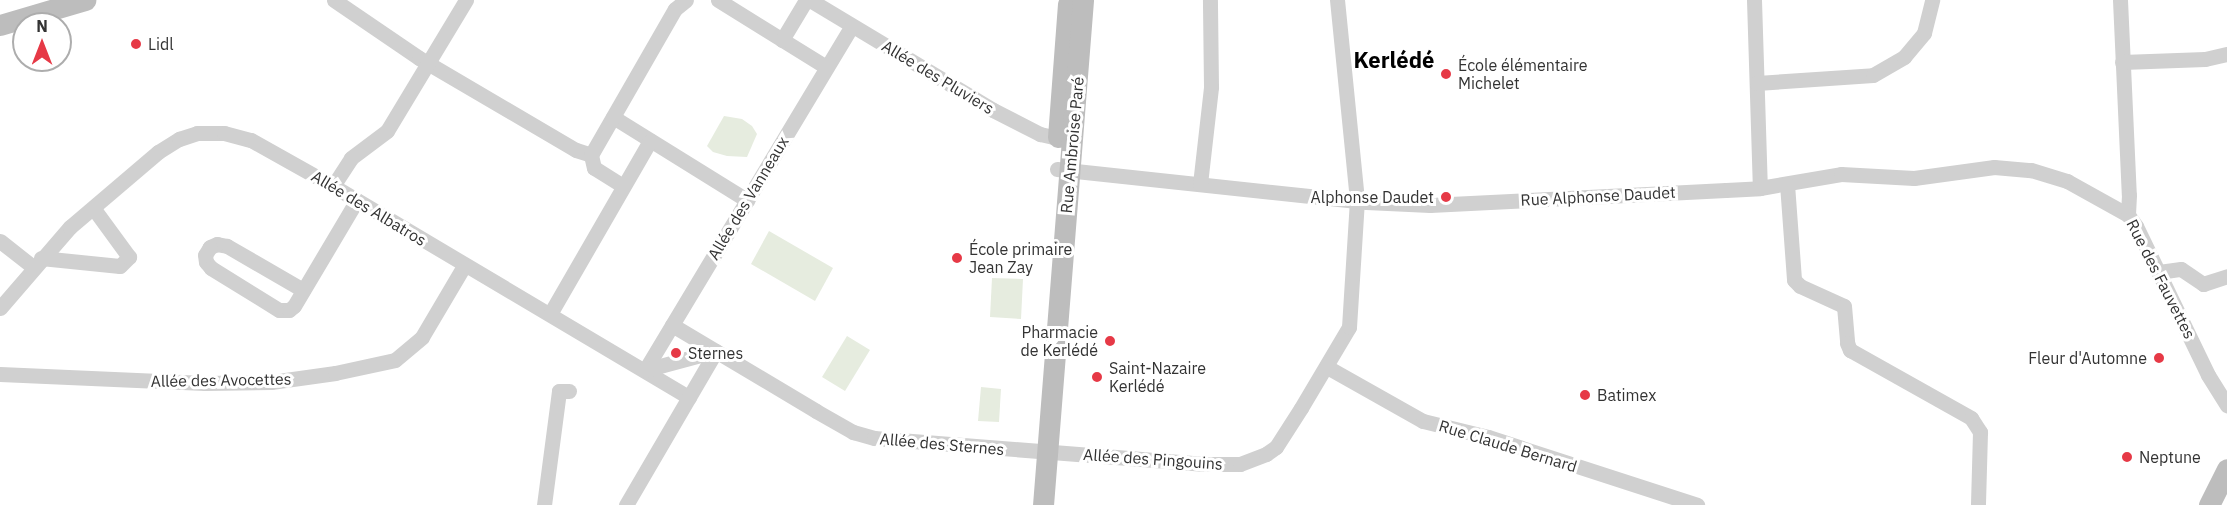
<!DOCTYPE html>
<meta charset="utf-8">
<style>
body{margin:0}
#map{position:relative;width:2227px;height:505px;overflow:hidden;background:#fff;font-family:"IBM Plex Sans",sans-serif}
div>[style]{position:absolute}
.green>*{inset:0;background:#e6ecdf}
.street>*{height:15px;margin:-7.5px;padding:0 7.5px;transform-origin:7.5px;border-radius:7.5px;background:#d0d0d0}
.secondary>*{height:21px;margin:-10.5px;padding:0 10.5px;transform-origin:10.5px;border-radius:10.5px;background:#bdbdbd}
.dots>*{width:16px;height:16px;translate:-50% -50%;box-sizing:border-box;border:3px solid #fff;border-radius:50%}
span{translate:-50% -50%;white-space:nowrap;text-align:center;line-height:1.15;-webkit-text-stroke:6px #fff;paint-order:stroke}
.poi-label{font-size:16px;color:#333}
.left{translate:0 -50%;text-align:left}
.right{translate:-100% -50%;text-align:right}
.street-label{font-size:16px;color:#333}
.district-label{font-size:22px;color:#000;font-weight:700}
.north{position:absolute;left:12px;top:12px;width:60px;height:60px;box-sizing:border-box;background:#fff;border:2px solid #adadad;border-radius:50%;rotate:0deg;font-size:16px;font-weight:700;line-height:24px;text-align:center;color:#333}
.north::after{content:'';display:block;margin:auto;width:21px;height:27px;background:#e63946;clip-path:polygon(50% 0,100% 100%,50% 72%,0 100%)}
</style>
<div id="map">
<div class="green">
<div style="clip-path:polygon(724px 116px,742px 119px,752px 126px,757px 134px,747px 157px,727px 156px,713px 152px,707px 146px)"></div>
<div style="clip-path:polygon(769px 231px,833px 268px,815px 301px,751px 264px)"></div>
<div style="clip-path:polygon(992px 278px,1023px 279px,1021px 319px,990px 317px)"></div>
<div style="clip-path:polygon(847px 336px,870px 350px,845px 391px,822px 377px)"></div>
<div style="clip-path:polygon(981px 387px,1001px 389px,999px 422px,978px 421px)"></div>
</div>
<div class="street">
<div style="left:334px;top:0;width:103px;rotate:34.3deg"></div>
<div style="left:419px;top:58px;width:182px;rotate:30.4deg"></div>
<div style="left:576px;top:150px;width:16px;rotate:18deg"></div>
<div style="left:718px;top:0;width:127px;rotate:31.8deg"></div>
<div style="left:810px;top:0;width:214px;rotate:31deg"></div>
<div style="left:993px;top:110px;width:53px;rotate:27.1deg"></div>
<div style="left:1040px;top:134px;width:28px;rotate:13deg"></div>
<div style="left:1754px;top:0;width:188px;rotate:88.2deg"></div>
<div style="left:2120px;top:0;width:195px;rotate:87.4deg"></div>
<div style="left:2129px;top:195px;width:20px;rotate:93deg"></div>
<div style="left:782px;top:40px;width:47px;rotate:-59deg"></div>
<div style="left:2122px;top:62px;width:83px;rotate:-2.1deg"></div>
<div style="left:2205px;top:59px;width:23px;rotate:-13deg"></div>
<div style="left:1757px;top:83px;width:116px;rotate:-3.9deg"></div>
<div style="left:1873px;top:75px;width:36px;rotate:-30deg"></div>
<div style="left:1904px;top:57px;width:31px;rotate:-50deg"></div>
<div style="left:1924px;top:33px;width:34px;rotate:-76deg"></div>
<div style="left:613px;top:117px;width:158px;rotate:31.8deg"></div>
<div style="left:1057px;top:169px;width:311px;rotate:6.1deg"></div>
<div style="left:1366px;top:202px;width:64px;rotate:2.7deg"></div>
<div style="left:1430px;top:205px;width:296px;rotate:-2.9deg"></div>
<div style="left:1726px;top:190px;width:34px;rotate:-3deg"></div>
<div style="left:1760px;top:188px;width:82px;rotate:-9.8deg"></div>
<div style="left:1841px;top:174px;width:73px;rotate:3.1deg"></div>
<div style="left:1914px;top:178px;width:81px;rotate:-7.8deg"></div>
<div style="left:1994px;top:167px;width:37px;rotate:5deg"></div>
<div style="left:2031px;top:170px;width:38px;rotate:17deg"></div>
<div style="left:2067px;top:181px;width:70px;rotate:29.1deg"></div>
<div style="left:2128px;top:215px;width:14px;rotate:54deg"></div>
<div style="left:2136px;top:226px;width:165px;rotate:64.2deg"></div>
<div style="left:2208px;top:375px;width:36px;rotate:58deg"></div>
<div style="left:1200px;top:184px;width:98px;rotate:-83.5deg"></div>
<div style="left:1211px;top:87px;width:87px;rotate:-90.7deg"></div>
<div style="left:1787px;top:184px;width:96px;rotate:85.8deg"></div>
<div style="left:1794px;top:280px;width:8px;rotate:45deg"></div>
<div style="left:1800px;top:286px;width:48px;rotate:24.4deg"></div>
<div style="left:1844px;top:306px;width:37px;rotate:85deg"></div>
<div style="left:1847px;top:343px;width:8px;rotate:67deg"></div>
<div style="left:1850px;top:350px;width:139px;rotate:29.3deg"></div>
<div style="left:1971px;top:418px;width:17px;rotate:57deg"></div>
<div style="left:1980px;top:432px;width:73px;rotate:91.6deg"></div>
<div style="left:333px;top:186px;width:33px;rotate:-57deg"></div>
<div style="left:351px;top:158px;width:45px;rotate:-36.9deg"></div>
<div style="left:387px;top:131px;width:153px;rotate:-58.9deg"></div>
<div style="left:623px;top:186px;width:34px;rotate:-148deg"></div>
<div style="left:594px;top:168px;width:13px;rotate:-103deg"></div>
<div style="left:591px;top:155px;width:168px;rotate:-60.1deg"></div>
<div style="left:675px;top:9px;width:14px;rotate:-39deg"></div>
<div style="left:0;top:241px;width:42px;rotate:38.2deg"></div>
<div style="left:41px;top:258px;width:79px;rotate:5.8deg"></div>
<div style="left:120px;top:266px;width:13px;rotate:-45deg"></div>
<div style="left:129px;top:257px;width:59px;rotate:-126.1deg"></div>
<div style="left:2159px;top:272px;width:22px;rotate:-8deg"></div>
<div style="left:2181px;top:269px;width:27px;rotate:34deg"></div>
<div style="left:2203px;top:284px;width:25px;rotate:-18deg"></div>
<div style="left:303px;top:290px;width:88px;rotate:-149.9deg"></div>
<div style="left:227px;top:246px;width:10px;rotate:-169deg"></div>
<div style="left:217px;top:244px;width:8px;rotate:157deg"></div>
<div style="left:210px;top:247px;width:9px;rotate:122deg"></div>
<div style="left:205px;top:255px;width:7px;rotate:82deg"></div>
<div style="left:206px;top:262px;width:8px;rotate:50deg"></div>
<div style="left:211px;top:268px;width:80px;rotate:31.7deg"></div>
<div style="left:279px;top:310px;width:10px"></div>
<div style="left:289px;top:310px;width:6px;rotate:-39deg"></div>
<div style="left:294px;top:306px;width:123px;rotate:-59.3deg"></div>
<div style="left:0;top:308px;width:107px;rotate:-49.2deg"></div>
<div style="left:70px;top:227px;width:116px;rotate:-40.4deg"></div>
<div style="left:158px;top:152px;width:25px;rotate:-32deg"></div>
<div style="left:179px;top:139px;width:19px;rotate:-18deg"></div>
<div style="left:197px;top:133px;width:27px"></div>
<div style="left:224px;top:133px;width:28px;rotate:15deg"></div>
<div style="left:251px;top:140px;width:94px;rotate:29.3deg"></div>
<div style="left:333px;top:186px;width:414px;rotate:30.7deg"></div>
<div style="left:550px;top:314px;width:200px;rotate:-60deg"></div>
<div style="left:672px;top:325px;width:168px;rotate:30.8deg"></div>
<div style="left:816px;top:411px;width:43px;rotate:29.6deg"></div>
<div style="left:853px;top:432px;width:22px;rotate:16deg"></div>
<div style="left:874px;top:438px;width:332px;rotate:4.5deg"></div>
<div style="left:1205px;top:464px;width:35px"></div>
<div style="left:1240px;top:464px;width:28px;rotate:-21deg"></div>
<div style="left:1266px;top:454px;width:12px;rotate:-35deg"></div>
<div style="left:1276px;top:447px;width:46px;rotate:-57.3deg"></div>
<div style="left:1301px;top:408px;width:94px;rotate:-59.3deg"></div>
<div style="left:1349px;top:327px;width:127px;rotate:-86.4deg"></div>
<div style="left:1357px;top:200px;width:201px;rotate:-95.7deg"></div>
<div style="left:1327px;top:367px;width:110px;rotate:29.4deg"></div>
<div style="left:1423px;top:421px;width:67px;rotate:13.8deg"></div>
<div style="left:1488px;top:437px;width:220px;rotate:18deg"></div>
<div style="left:645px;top:370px;width:401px;rotate:-59deg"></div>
<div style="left:645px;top:370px;width:73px;rotate:-15deg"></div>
<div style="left:0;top:374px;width:205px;rotate:2.5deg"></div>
<div style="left:205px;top:383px;width:66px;rotate:-0.9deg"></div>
<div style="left:271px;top:382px;width:65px;rotate:-8deg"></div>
<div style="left:335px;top:373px;width:61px;rotate:-12.2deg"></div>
<div style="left:395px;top:360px;width:35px;rotate:-40deg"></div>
<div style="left:422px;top:337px;width:82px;rotate:-59.4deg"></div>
<div style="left:544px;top:505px;width:115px;rotate:-82.5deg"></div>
<div style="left:559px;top:391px;width:10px"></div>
<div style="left:626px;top:505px;width:178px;rotate:-59.7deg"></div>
</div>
<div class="secondary">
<div style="left:0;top:25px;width:89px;rotate:-16.4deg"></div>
<div style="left:1058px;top:137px;width:133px;rotate:-85.7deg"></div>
<div style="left:1043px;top:505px;width:507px;rotate:-85.47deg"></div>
<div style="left:2209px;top:505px;width:40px;rotate:-63.4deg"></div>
</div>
<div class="dots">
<div style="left:136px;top:44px;background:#e63946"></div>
<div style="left:1446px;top:74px;background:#e63946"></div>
<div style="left:1446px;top:197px;background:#e63946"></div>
<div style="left:957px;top:258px;background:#e63946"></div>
<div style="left:1110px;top:341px;background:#e63946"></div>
<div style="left:676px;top:353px;background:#e63946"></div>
<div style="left:2159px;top:358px;background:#e63946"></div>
<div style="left:1097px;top:377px;background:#e63946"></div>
<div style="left:1585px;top:395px;background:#e63946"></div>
<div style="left:2127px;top:457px;background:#e63946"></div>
</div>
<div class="poi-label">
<span class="left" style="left:148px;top:44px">Lidl</span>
<span class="left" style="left:1458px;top:74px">École élémentaire<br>Michelet</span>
<span class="right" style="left:1434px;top:197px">Alphonse Daudet</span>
<span class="left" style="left:969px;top:258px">École primaire<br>Jean Zay</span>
<span class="right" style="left:1098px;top:341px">Pharmacie<br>de Kerlédé</span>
<span class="left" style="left:688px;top:353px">Sternes</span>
<span class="right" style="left:2147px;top:358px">Fleur d'Automne</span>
<span class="left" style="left:1109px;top:377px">Saint-Nazaire<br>Kerlédé</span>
<span class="left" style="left:1597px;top:395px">Batimex</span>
<span class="left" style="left:2139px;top:457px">Neptune</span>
</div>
<div class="street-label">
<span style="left:938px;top:77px;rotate:31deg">Allée des Pluviers</span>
<span style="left:1072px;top:145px;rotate:-85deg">Rue Ambroise Paré</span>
<span style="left:1598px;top:196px;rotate:-3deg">Rue Alphonse Daudet</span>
<span style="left:748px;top:198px;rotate:-59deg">Allée des Vanneaux</span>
<span style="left:369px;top:208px;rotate:31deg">Allée des Albatros</span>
<span style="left:2161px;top:279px;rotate:63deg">Rue des Fauvettes</span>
<span style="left:221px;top:380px;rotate:-1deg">Allée des Avocettes</span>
<span style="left:942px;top:444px;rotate:5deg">Allée des Sternes</span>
<span style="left:1508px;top:446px;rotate:17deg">Rue Claude Bernard</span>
<span style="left:1153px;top:459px;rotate:4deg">Allée des Pingouins</span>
</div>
<div class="district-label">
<span style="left:1394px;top:60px">Kerlédé</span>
</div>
<div class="north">N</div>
</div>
